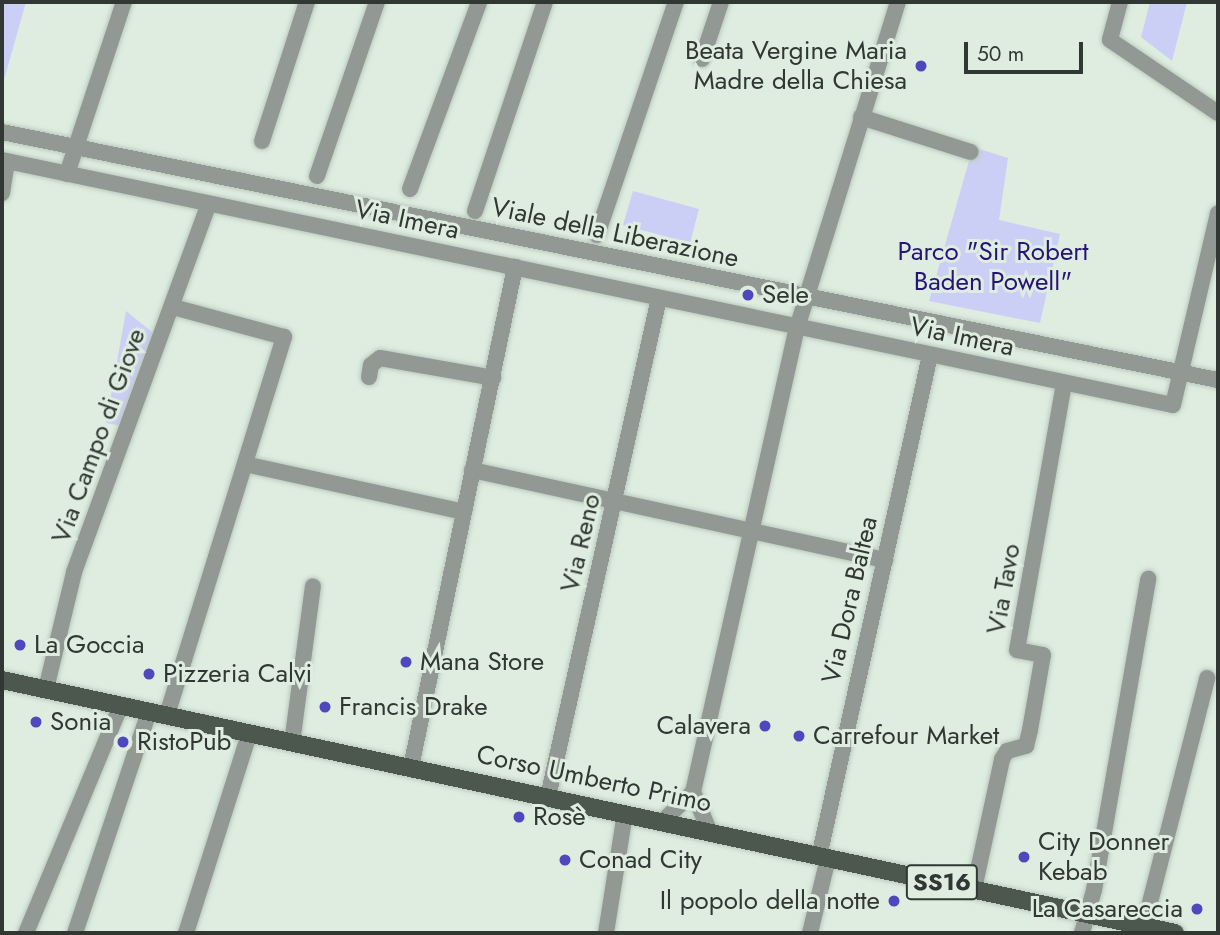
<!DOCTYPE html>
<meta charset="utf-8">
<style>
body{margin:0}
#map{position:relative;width:1220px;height:935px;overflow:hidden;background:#deede0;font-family:Jost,sans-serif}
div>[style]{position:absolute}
.green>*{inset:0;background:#cbcff5}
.roads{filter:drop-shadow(0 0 2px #bbc9bd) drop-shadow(0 0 2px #bbc9bd)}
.minor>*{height:16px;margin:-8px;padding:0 8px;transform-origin:8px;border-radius:8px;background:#929893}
.major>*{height:18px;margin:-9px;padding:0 9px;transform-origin:9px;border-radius:9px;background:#4c574d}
.dots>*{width:19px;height:19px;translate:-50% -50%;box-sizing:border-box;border:4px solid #deede0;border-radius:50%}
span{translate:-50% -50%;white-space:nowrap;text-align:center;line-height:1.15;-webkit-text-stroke:6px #deede0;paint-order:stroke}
.shield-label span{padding:2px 5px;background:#deede0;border:2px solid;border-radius:5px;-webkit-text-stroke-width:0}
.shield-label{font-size:24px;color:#313732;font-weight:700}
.poi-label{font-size:26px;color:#313732}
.right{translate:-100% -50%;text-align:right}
.left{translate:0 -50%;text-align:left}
.street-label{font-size:26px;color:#313732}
.park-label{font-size:26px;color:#261476}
.frame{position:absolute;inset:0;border:4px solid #313732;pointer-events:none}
.scale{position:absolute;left:964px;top:42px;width:119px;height:32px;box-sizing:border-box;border:4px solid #313732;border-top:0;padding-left:9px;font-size:21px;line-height:24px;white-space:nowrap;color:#313732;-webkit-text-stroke:5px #deede0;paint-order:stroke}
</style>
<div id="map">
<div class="green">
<div style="clip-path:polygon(2px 2px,26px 2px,2px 87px)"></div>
<div style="clip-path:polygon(1150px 2px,1187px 2px,1172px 61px,1141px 37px)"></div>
<div style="clip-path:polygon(973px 147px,1008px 158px,999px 220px,1060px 234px,1040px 323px,929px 301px)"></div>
<div style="clip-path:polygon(633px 191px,699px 209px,690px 243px,623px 225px)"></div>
<div style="clip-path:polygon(126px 311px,157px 336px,122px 426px,106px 423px)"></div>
</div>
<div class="roads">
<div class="minor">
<div style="left:1120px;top:2px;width:39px;rotate:105deg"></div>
<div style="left:1110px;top:40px;width:130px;rotate:34.1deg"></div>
<div style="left:702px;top:59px;width:60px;rotate:-71.6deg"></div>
<div style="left:861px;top:117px;width:115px;rotate:17.7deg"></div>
<div style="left:2px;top:132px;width:1241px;rotate:11.53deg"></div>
<div style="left:262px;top:141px;width:146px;rotate:-72.1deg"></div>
<div style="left:2px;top:160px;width:1196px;rotate:11.82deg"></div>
<div style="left:1173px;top:405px;width:197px;rotate:-76.8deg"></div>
<div style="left:67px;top:174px;width:181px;rotate:-71.7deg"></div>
<div style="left:317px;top:176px;width:184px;rotate:-71deg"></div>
<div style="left:410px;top:189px;width:199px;rotate:-69.7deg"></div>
<div style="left:2px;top:193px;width:32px;rotate:-81deg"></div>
<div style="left:475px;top:211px;width:220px;rotate:-71.5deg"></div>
<div style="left:597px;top:235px;width:246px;rotate:-71.3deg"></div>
<div style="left:369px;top:377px;width:12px;rotate:-81deg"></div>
<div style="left:371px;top:365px;width:11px;rotate:-38deg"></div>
<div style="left:380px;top:358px;width:115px;rotate:10deg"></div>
<div style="left:249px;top:465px;width:220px;rotate:12.3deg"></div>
<div style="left:472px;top:470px;width:423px;rotate:12.3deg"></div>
<div style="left:46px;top:689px;width:120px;rotate:-76.5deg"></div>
<div style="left:74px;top:572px;width:392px;rotate:-69.9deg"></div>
<div style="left:167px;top:715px;width:396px;rotate:-72.8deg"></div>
<div style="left:284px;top:337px;width:115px;rotate:-164.9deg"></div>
<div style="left:292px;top:743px;width:158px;rotate:-82.4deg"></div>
<div style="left:411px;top:767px;width:511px;rotate:-78.25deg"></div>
<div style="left:693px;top:792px;width:41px;rotate:67.2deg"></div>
<div style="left:548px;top:797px;width:511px;rotate:-77.46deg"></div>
<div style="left:664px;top:820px;width:40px;rotate:-44deg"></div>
<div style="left:693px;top:792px;width:476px;rotate:-77.4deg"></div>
<div style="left:797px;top:328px;width:341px;rotate:-72.8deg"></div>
<div style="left:819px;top:857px;width:514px;rotate:-77.53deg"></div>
<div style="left:974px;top:889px;width:133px;rotate:-77.8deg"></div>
<div style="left:1002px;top:759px;width:9px;rotate:-58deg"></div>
<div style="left:1007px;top:751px;width:20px;rotate:-15deg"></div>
<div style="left:1026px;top:746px;width:16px;rotate:-76deg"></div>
<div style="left:1030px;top:730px;width:76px;rotate:-80.2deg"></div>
<div style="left:1043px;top:655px;width:26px;rotate:-169deg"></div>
<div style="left:1017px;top:650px;width:271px;rotate:-80deg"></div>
<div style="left:1144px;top:926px;width:256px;rotate:-75.7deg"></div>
<div style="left:26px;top:933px;width:247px;rotate:-67.4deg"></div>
<div style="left:75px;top:933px;width:233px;rotate:-71.5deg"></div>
<div style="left:186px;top:933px;width:209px;rotate:-72.4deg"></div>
<div style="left:606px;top:933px;width:121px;rotate:-81deg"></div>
<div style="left:810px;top:933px;width:77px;rotate:-76.5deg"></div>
<div style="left:1082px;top:933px;width:45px;rotate:-74.4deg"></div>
<div style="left:1094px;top:890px;width:316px;rotate:-80.1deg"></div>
</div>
<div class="major">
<div style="left:2px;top:680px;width:1200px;rotate:12.17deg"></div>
</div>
</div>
<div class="dots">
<div style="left:921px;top:66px;background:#4f47be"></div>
<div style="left:748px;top:295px;background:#4f47be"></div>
<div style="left:20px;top:645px;background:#4f47be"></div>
<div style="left:406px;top:662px;background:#4f47be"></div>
<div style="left:149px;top:674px;background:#4f47be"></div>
<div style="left:325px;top:707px;background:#4f47be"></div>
<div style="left:36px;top:722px;background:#4f47be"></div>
<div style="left:765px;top:726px;background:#4f47be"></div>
<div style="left:799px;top:736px;background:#4f47be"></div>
<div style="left:123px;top:742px;background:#4f47be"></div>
<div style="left:519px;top:817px;background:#4f47be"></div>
<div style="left:1024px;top:857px;background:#4f47be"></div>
<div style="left:565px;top:860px;background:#4f47be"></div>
<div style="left:894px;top:901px;background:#4f47be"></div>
<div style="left:1197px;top:909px;background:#4f47be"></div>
</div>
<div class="shield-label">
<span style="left:942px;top:882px">SS16</span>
</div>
<div class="poi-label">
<span class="right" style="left:907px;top:66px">Beata Vergine Maria<br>Madre della Chiesa</span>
<span class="left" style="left:762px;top:295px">Sele</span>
<span class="left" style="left:34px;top:645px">La Goccia</span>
<span class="left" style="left:420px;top:662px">Mana Store</span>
<span class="left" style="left:163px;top:674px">Pizzeria Calvi</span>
<span class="left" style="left:339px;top:707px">Francis Drake</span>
<span class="left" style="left:50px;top:722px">Sonia</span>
<span class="right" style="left:751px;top:726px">Calavera</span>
<span class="left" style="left:813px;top:736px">Carrefour Market</span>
<span class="left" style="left:137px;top:742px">RistoPub</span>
<span class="left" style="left:533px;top:817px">Rosè</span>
<span class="left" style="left:1038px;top:857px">City Donner<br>Kebab</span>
<span class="left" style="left:579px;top:860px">Conad City</span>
<span class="right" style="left:880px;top:901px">Il popolo della notte</span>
<span class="right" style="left:1183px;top:909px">La Casareccia</span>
</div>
<div class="street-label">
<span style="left:407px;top:220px;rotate:12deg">Via Imera</span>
<span style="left:615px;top:233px;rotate:12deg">Viale della Liberazione</span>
<span style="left:962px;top:337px;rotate:12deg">Via Imera</span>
<span style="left:99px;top:436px;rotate:-70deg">Via Campo di Giove</span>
<span style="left:581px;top:543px;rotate:-77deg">Via Reno</span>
<span style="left:1004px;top:589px;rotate:-80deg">Via Tavo</span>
<span style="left:850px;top:600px;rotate:-77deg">Via Dora Baltea</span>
<span style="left:594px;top:779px;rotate:12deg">Corso Umberto Primo</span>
</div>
<div class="park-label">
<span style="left:993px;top:267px">Parco "Sir Robert<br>Baden Powell"</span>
</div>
<div class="frame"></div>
<div class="scale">50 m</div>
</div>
